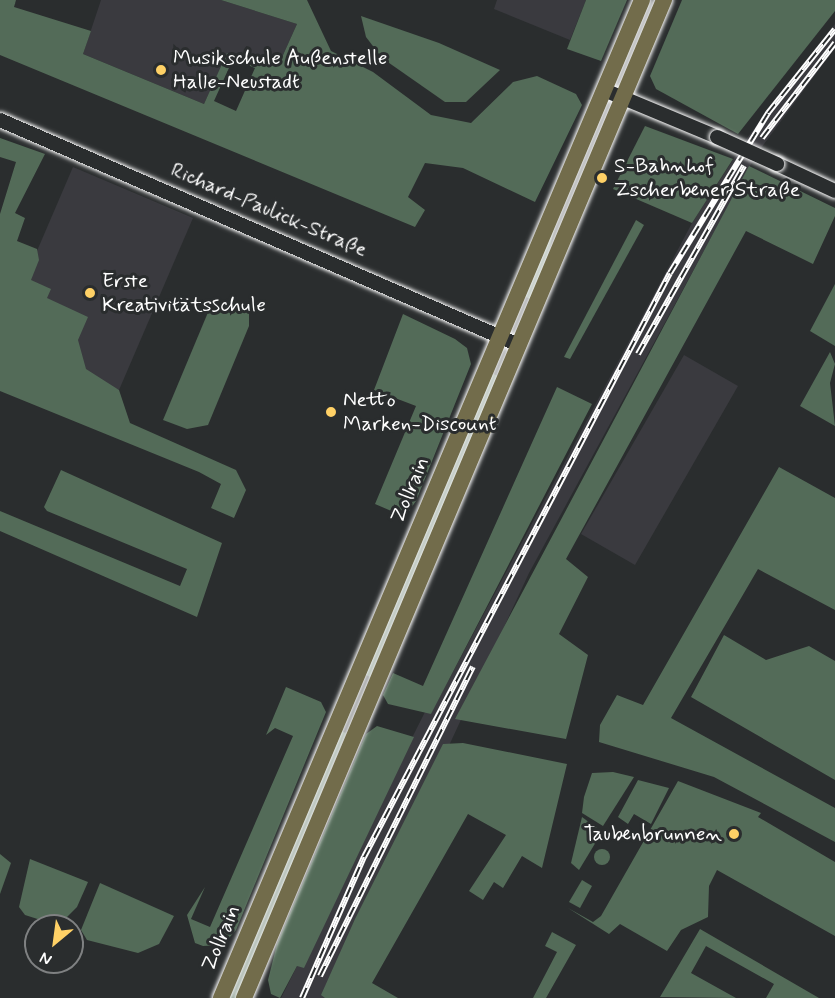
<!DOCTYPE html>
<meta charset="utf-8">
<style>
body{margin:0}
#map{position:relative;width:835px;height:998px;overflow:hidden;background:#2a2d2e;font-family:Mynerve,sans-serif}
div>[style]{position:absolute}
.built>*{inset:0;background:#3a3a3f}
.green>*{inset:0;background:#536b58}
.round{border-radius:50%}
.roads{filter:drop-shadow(0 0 2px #fff) drop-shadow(0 0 2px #fff)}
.minor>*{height:14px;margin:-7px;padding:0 7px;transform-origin:7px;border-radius:7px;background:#2a2d2e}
.major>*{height:16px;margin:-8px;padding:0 8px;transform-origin:8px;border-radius:8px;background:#726c4b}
.rail>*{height:6px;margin-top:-3px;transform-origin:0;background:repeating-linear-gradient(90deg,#2a2d2e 0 11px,#fff 0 22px);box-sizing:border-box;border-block:2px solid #fff}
.bridges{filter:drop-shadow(0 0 2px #fff) drop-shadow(0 0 2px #fff)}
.minor-bridge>*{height:14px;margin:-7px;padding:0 7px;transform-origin:7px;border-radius:7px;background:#2a2d2e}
.dots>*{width:16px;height:16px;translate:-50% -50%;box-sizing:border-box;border:3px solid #2a2d2e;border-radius:50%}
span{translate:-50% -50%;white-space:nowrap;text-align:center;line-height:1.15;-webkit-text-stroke:6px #2a2d2e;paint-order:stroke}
.poi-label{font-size:21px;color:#fff}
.left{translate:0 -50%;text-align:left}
.right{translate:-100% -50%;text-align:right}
.street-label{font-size:21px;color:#fff}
.north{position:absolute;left:24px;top:914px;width:60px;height:60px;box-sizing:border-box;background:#2a2d2e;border:2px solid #7f8182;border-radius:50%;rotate:209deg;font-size:16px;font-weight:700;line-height:24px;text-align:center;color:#fff}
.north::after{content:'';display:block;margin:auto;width:21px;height:27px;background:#ffd166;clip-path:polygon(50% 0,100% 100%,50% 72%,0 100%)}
</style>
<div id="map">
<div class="built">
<div style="clip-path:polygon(101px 0,221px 0,297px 24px,279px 64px,227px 54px,204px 104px,83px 54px)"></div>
<div style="clip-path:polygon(497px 0,586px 0,570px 40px,494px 9px)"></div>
<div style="clip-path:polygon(835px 24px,835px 48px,756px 155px,529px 573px,332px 998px,281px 998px,426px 710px,431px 713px,692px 223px,747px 138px)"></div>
<div style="clip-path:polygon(73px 167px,193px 218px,119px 390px,0 337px)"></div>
<div style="clip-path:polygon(684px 355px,738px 386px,635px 565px,581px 534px)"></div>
</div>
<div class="green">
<div style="clip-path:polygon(evenodd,0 0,16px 0,14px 7px,91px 31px,83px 54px,204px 104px,227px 53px,279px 64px,297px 24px,221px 0,307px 0,331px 51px,373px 72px,431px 115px,471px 123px,513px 82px,537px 76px,576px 94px,582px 105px,535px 202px,463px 168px,425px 163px,408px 197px,425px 210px,415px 227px,0 55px,0 0,233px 59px,255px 68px,236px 111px,214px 101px,233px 59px)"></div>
<div style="clip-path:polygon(586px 0,627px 0,601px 61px,567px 49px)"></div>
<div style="clip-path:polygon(682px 0,835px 0,835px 11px,738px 134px,656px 89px,650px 76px)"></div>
<div style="clip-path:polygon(361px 16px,439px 43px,500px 70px,466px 102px,445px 102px,382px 58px,366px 37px)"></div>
<div style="clip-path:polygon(645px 126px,733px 159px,692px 223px,613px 189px)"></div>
<div style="clip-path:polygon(0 138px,45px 154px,15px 213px,25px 218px,17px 241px,37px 249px,39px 260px,31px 280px,51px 289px,47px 298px,88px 317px,78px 340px,86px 369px,119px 390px,130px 423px,236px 470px,246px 490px,234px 518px,211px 508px,221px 484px,199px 472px,0 391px,0 214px,16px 162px,0 157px)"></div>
<div style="clip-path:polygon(749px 166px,835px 208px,835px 216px,813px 264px,746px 231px,566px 559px,588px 577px,559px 634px,588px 655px,566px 739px,455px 719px)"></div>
<div style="clip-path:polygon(636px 220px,644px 225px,570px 359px,564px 357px)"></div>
<div style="clip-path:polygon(556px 222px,548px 255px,530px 299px,524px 296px)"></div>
<div style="clip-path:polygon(835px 284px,835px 346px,810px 331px)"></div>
<div style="clip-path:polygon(214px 298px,249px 313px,249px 326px,208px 425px,187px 429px,163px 420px)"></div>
<div style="clip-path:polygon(403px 314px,455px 339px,467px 348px,471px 364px,416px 501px,409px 511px,396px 513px,375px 504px,416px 406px,374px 390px)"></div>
<div style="clip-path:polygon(830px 352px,835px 364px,830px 383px,835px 426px,800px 406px)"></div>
<div style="clip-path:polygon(491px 373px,498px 376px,370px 677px,364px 674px)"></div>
<div style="clip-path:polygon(557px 387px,592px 404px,431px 714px,388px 704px,383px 695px,393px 673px,423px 686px)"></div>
<div style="clip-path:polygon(779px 467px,835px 498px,835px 610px,758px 569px,671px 718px,835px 808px,835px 842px,714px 777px,599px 742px,600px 725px,617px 695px,643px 705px)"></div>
<div style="clip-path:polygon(61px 470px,222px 543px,197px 617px,0 531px,0 511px,180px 586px,187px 569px,47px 511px,44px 507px)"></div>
<div style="clip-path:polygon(724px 635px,766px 660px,809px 646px,835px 661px,835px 780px,691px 697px)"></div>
<div style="clip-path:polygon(286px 687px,321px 702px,326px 712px,236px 930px,223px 945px,203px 946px,195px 943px,187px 915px,205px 887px,191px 919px,210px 927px,293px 736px,275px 728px,266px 735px)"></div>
<div style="clip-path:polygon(377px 726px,414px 737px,304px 968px,297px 966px,280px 998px,271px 994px,268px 980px,277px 944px,366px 734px)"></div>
<div style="clip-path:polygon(340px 731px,346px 733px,237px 998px,230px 998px)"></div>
<div style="clip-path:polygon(463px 743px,567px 764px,542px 868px,522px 856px,503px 888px,494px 882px,483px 900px,469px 891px,506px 835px,468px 814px,372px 983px,398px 998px,325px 998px,321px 995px,355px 919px,443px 744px)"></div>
<div style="clip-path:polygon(613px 772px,634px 777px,603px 826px,582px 813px,584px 797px,592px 773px)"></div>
<div style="clip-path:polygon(638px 780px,669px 788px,651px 824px,634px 814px,628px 824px,618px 817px)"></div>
<div style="clip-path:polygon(678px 781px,761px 813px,758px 817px,835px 862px,835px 936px,717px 870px,709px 886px,708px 917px,681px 930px,667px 951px,620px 924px,609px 934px,568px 908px,593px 922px,601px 916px)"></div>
<div style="clip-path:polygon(582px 817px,602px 832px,579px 870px,571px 863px)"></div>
<div class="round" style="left:594px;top:849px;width:16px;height:16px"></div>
<div style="clip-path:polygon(0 854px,11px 863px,0 894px)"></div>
<div style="clip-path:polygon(30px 859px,88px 882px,77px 907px,64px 920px,50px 923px,25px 915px,19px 907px)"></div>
<div style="clip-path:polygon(582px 880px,592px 886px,580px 908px,569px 902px)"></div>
<div style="clip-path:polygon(100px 883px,174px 916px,159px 944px,138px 953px,87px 940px,81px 930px)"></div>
<div style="clip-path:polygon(700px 929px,819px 998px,766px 998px,774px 984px,706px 946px,691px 973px,736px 998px,660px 997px)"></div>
<div style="clip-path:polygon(552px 932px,576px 945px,546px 998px,533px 998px,557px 952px,545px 946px)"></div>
</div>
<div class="roads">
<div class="minor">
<div style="left:604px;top:90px;width:122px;rotate:22.6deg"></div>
<div style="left:0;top:120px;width:566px;rotate:23.44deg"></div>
<div style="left:777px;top:164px;width:64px;rotate:25deg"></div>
</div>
<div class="major">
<div style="left:221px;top:998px;width:1083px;rotate:-67.13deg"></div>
<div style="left:244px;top:998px;width:1083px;rotate:-67.18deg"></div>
</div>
</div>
<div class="rail">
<div style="left:762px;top:138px;width:120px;rotate:-52.5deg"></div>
<div style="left:638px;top:354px;width:216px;rotate:-60.6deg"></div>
<div style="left:320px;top:976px;width:345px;rotate:-63.7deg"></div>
<div style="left:302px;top:998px;width:154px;rotate:-66.3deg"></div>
<div style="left:364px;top:857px;width:659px;rotate:-62.35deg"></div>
<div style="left:670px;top:273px;width:188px;rotate:-58.5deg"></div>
<div style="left:768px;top:113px;width:107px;rotate:-51.4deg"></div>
</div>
<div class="bridges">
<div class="minor-bridge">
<div style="left:717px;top:137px;width:66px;rotate:24.2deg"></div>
</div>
</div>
<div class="dots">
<div style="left:161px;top:70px;background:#ffd166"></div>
<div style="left:602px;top:178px;background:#ffd166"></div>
<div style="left:90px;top:293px;background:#ffd166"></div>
<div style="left:331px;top:412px;background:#ffd166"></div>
<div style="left:734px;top:834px;background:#ffd166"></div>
</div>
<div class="poi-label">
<span class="left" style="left:173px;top:70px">Musikschule Außenstelle<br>Halle-Neustadt</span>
<span class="left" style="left:614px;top:178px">S-Bahnhof<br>Zscherbener Straße</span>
<span class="left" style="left:102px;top:293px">Erste<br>Kreativitätsschule</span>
<span class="left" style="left:343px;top:412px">Netto<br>Marken-Discount</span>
<span class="right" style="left:722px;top:834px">Taubenbrunnen</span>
</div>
<div class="street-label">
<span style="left:269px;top:210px;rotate:23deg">Richard-Paulick-Straße</span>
<span style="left:410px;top:490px;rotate:-67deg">Zollrain</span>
<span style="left:221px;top:938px;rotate:-67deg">Zollrain</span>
</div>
<div class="north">N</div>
</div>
